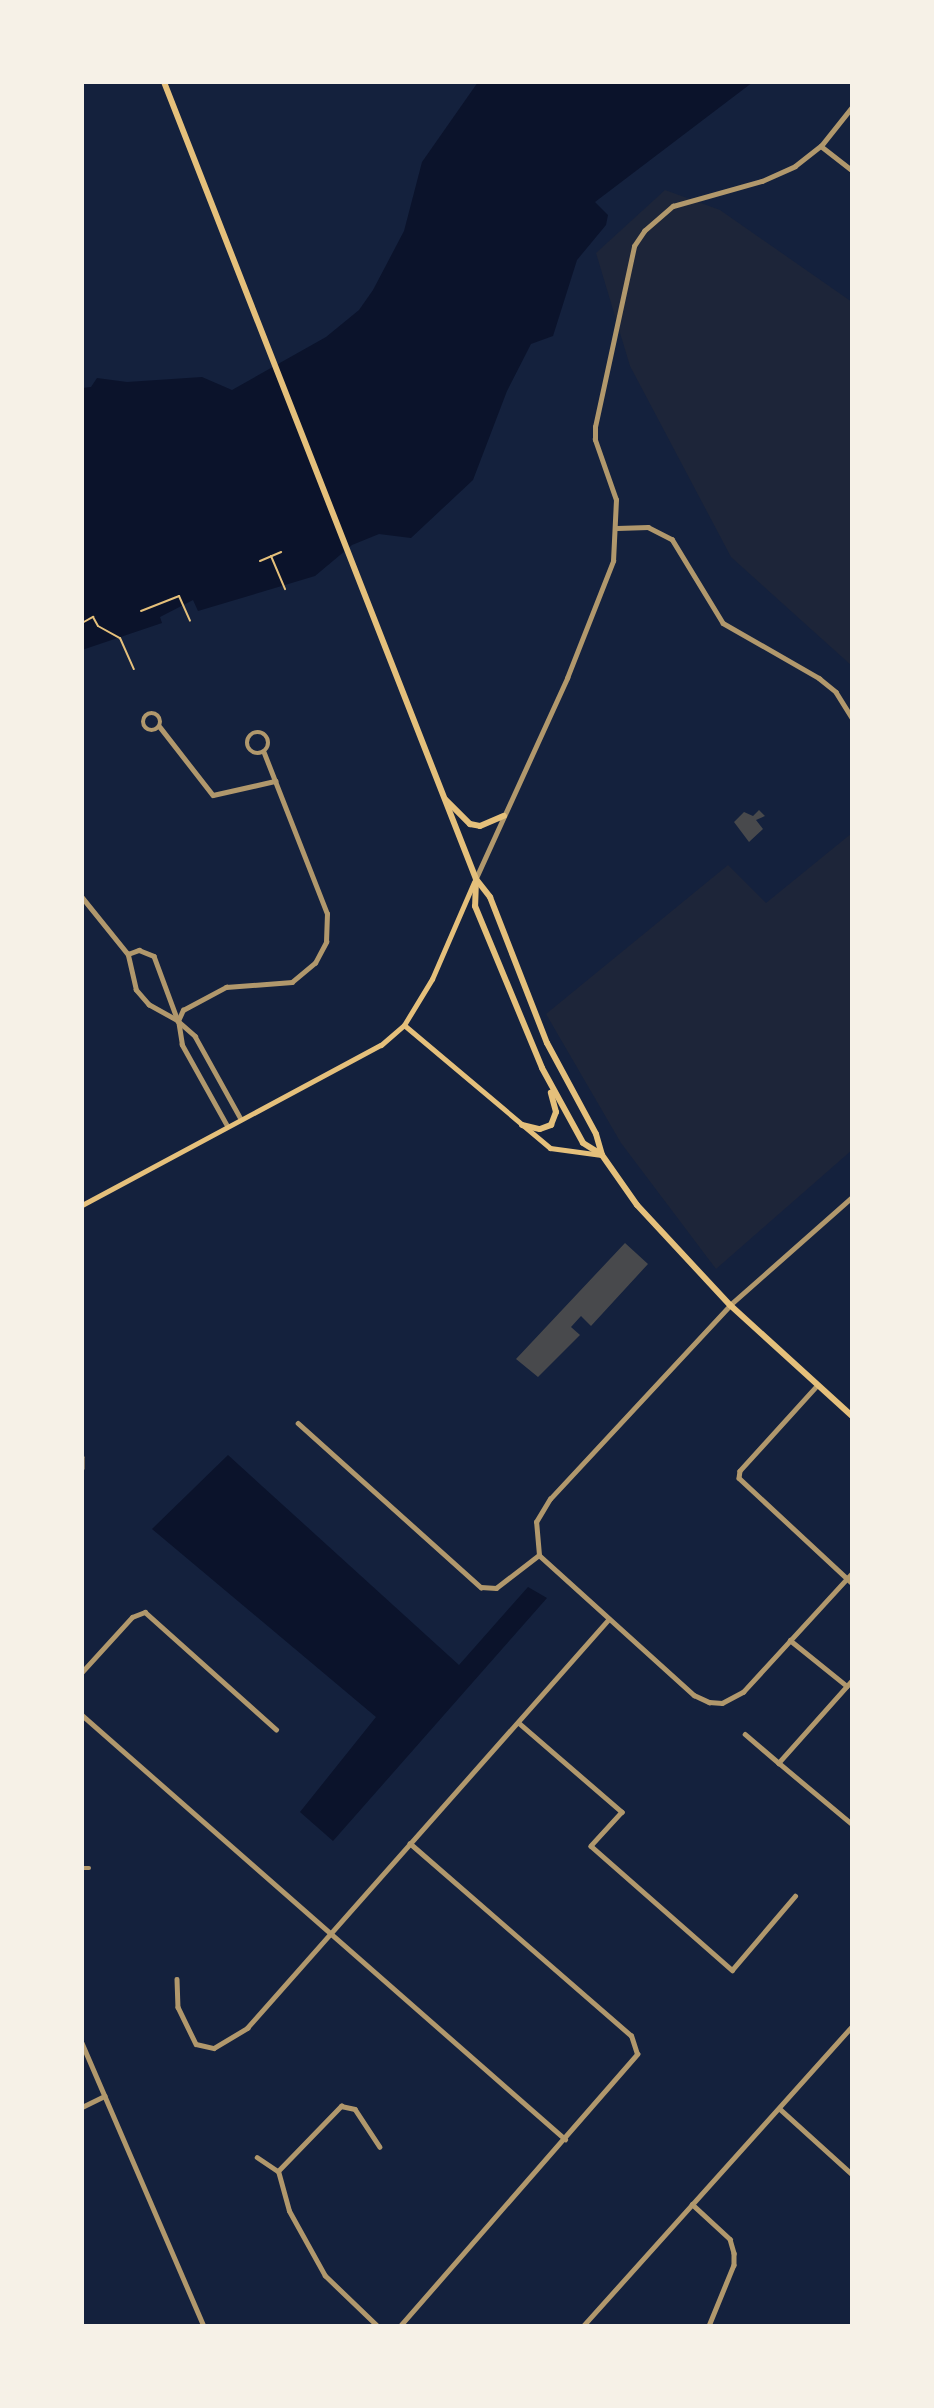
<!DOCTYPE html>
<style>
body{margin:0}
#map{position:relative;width:934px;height:2408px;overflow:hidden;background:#14213d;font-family:Ubuntu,sans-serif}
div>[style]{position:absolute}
.green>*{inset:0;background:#1d2539}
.water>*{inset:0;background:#0b132b}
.building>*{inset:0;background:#48494c}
.path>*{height:2px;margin:-1px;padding:0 1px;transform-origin:1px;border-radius:1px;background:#e5c07b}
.minor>*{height:4.5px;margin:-2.25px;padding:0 2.25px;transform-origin:2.25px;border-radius:2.25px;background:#b1986c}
.minor>.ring{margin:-2.25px;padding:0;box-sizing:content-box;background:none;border:4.5px solid #b1986c;border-radius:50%}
.secondary>*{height:5px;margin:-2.5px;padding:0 2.5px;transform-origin:2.5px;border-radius:2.5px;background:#e5c07b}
.primary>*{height:6px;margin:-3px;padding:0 3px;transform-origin:3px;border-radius:3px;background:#e5c07b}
span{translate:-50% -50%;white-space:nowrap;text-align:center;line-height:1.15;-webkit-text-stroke:6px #f6f1e7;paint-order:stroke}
.frame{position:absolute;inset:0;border:84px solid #f6f1e7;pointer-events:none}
</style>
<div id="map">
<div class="green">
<div style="clip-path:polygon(665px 190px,720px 210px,852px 302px,852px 666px,731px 557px,630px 366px,596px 253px)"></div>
<div style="clip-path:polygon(852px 833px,852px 1150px,716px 1269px,621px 1143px,546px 1014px,728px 865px,766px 903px)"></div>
</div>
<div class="water">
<div style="clip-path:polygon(478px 82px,753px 82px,595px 202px,608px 215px,606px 225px,577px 260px,553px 336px,531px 344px,507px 391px,473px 480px,411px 538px,379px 534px,352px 545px,315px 576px,198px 611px,193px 600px,160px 617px,162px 623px,82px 650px,82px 388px,91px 387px,97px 378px,127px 382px,202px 377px,232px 390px,326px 337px,359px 310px,373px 290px,404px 231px,422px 162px)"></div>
<div style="clip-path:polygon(228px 1455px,459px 1665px,528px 1587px,547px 1598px,333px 1841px,300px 1812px,376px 1717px,152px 1529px)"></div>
</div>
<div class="building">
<div style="clip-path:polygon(759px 810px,765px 816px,756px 820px,763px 829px,749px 842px,734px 822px,744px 812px,753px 816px)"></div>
<div style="clip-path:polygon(625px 1243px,648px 1264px,591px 1326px,581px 1316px,571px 1327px,580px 1335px,538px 1377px,516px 1359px)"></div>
</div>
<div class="path">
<div style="left:271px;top:556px;width:36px;rotate:67deg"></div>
<div style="left:260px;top:561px;width:23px;rotate:-23deg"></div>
<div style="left:141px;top:611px;width:41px;rotate:-21.5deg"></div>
<div style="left:179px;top:596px;width:27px;rotate:66deg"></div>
<div style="left:82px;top:623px;width:13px;rotate:-29deg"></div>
<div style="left:93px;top:617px;width:10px;rotate:61deg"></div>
<div style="left:98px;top:626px;width:25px;rotate:29deg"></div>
<div style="left:120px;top:638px;width:34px;rotate:66deg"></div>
</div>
<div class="minor">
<div style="left:821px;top:146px;width:39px;rotate:38deg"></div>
<div style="left:617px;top:528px;width:31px;rotate:-2deg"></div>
<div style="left:648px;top:527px;width:27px;rotate:27deg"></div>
<div style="left:672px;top:539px;width:98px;rotate:58.7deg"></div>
<div style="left:723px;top:623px;width:111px;rotate:29.8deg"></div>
<div style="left:819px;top:678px;width:22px;rotate:39deg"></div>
<div style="left:836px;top:692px;width:31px;rotate:58deg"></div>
<div class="ring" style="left:143px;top:713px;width:13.5px;height:13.5px"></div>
<div style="left:160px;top:727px;width:86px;rotate:52.1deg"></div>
<div style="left:213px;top:795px;width:64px;rotate:-12.7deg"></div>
<div class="ring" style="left:247px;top:732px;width:17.5px;height:17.5px"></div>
<div style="left:476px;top:878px;width:220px;rotate:-65.5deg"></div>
<div style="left:567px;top:678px;width:126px;rotate:-68.5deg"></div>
<div style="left:613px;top:561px;width:61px;rotate:-87.2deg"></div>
<div style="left:616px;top:500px;width:64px;rotate:-109.3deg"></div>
<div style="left:595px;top:440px;width:13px;rotate:-90deg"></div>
<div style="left:595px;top:427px;width:185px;rotate:-77.8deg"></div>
<div style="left:634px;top:246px;width:18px;rotate:-56deg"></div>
<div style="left:644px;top:231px;width:38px;rotate:-41deg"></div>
<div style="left:673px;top:206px;width:92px;rotate:-15.7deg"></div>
<div style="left:762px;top:181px;width:36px;rotate:-24deg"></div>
<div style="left:795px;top:166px;width:33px;rotate:-38deg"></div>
<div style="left:821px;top:146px;width:50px;rotate:-51.5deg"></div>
<div style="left:82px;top:897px;width:73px;rotate:51.1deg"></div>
<div style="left:139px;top:950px;width:16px;rotate:22deg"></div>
<div style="left:154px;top:956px;width:69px;rotate:69.7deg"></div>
<div style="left:178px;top:1021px;width:33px;rotate:-151deg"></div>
<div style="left:149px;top:1005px;width:20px;rotate:-131deg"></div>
<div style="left:136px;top:990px;width:37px;rotate:-103deg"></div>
<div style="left:128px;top:954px;width:12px;rotate:-20deg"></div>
<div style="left:178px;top:1021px;width:12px;rotate:-66deg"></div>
<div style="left:183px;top:1010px;width:49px;rotate:-28.1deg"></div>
<div style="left:226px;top:987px;width:66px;rotate:-4.3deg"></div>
<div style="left:292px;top:982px;width:30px;rotate:-40deg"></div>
<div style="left:315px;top:963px;width:24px;rotate:-62deg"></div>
<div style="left:326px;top:942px;width:28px;rotate:-88deg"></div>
<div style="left:327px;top:914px;width:173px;rotate:-111.4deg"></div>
<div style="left:227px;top:1126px;width:93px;rotate:-119.1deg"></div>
<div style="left:182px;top:1045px;width:24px;rotate:-99deg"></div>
<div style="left:178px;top:1021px;width:23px;rotate:41deg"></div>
<div style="left:195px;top:1036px;width:95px;rotate:61deg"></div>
<div style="left:818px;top:1385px;width:116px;rotate:132.2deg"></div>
<div style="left:740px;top:1471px;width:7px;rotate:98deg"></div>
<div style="left:739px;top:1478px;width:154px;rotate:42.9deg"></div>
<div style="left:298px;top:1423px;width:246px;rotate:41.9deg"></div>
<div style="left:481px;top:1587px;width:15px;rotate:4deg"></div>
<div style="left:496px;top:1588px;width:54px;rotate:-37.5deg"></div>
<div style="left:82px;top:1457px;width:11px;rotate:90deg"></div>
<div style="left:539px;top:1555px;width:33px;rotate:-95deg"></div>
<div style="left:536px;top:1522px;width:27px;rotate:-59deg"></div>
<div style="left:550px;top:1499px;width:265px;rotate:-47.1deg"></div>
<div style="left:730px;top:1305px;width:163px;rotate:-41.5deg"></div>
<div style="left:539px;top:1555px;width:209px;rotate:42.1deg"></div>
<div style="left:694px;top:1695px;width:17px;rotate:25deg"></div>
<div style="left:709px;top:1702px;width:13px;rotate:4deg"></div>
<div style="left:722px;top:1703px;width:24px;rotate:-28deg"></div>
<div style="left:743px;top:1692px;width:161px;rotate:-47.5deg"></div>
<div style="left:790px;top:1640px;width:73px;rotate:38.9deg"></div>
<div style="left:82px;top:1672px;width:74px;rotate:-47.7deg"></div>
<div style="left:132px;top:1617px;width:14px;rotate:-21deg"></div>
<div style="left:145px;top:1612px;width:176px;rotate:41.8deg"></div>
<div style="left:852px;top:1681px;width:110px;rotate:131.7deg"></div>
<div style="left:779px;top:1763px;width:95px;rotate:39.9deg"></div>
<div style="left:82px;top:1715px;width:643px;rotate:41.28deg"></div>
<div style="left:519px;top:1723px;width:136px;rotate:40.8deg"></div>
<div style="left:622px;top:1812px;width:46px;rotate:132.4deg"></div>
<div style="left:591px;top:1846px;width:188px;rotate:41.3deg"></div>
<div style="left:732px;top:1970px;width:97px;rotate:-49.6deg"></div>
<div style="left:745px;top:1734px;width:45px;rotate:40.5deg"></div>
<div style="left:82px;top:1868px;width:7px"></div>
<div style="left:177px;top:1979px;width:28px;rotate:88deg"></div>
<div style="left:178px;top:2007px;width:41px;rotate:64.1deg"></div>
<div style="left:196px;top:2044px;width:18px;rotate:13deg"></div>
<div style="left:214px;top:2048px;width:39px;rotate:-31deg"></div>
<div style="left:247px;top:2028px;width:545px;rotate:-48.5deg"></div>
<div style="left:82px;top:2043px;width:308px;rotate:66.7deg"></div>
<div style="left:82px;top:2107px;width:25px;rotate:-26deg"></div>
<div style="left:780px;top:2109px;width:97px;rotate:42.1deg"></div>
<div style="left:257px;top:2157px;width:25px;rotate:34deg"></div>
<div style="left:692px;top:2204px;width:52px;rotate:42.6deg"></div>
<div style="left:730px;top:2239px;width:15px;rotate:74deg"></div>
<div style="left:734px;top:2253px;width:12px;rotate:90deg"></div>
<div style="left:734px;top:2265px;width:66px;rotate:112.3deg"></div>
<div style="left:377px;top:2326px;width:72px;rotate:-136.1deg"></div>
<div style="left:325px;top:2276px;width:74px;rotate:-119deg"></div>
<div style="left:289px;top:2211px;width:41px;rotate:-105.4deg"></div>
<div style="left:278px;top:2171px;width:91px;rotate:-45.9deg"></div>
<div style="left:341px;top:2106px;width:14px;rotate:12deg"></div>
<div style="left:355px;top:2109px;width:45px;rotate:56.7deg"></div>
<div style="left:400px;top:2326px;width:361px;rotate:-48.9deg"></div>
<div style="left:637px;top:2054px;width:19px;rotate:-108deg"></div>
<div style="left:631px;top:2036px;width:293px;rotate:-139deg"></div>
<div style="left:583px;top:2326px;width:403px;rotate:-48.1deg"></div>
</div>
<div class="secondary">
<div style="left:404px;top:1025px;width:191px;rotate:40.1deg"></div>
<div style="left:550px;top:1148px;width:52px;rotate:7.7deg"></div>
<div style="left:82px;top:1205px;width:339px;rotate:-28.2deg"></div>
<div style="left:381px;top:1045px;width:30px;rotate:-41deg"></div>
<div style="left:404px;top:1025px;width:54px;rotate:-58.7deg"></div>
<div style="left:432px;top:979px;width:106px;rotate:-66.6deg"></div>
</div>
<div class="primary">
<div style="left:164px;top:82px;width:856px;rotate:68.62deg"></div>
<div style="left:476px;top:879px;width:23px;rotate:52deg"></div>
<div style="left:490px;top:897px;width:157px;rotate:68.7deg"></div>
<div style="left:547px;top:1043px;width:103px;rotate:61.7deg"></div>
<div style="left:596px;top:1134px;width:22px;rotate:74deg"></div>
<div style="left:602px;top:1155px;width:61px;rotate:55deg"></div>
<div style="left:637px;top:1205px;width:137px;rotate:47.1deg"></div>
<div style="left:730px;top:1305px;width:165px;rotate:42.3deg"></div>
<div style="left:446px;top:800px;width:34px;rotate:45deg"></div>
<div style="left:470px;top:824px;width:10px;rotate:11deg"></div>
<div style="left:480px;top:826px;width:26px;rotate:-23deg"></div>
<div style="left:476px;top:880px;width:26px;rotate:92deg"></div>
<div style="left:475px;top:906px;width:175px;rotate:67.5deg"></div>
<div style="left:542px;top:1068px;width:85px;rotate:61.3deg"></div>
<div style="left:583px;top:1143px;width:22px;rotate:32deg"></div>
<div style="left:522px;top:1125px;width:18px;rotate:13deg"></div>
<div style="left:540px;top:1129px;width:12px;rotate:-20deg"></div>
<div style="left:551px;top:1125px;width:14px;rotate:-69deg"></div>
<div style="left:556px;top:1112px;width:20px;rotate:-105deg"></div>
</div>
<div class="frame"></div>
</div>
